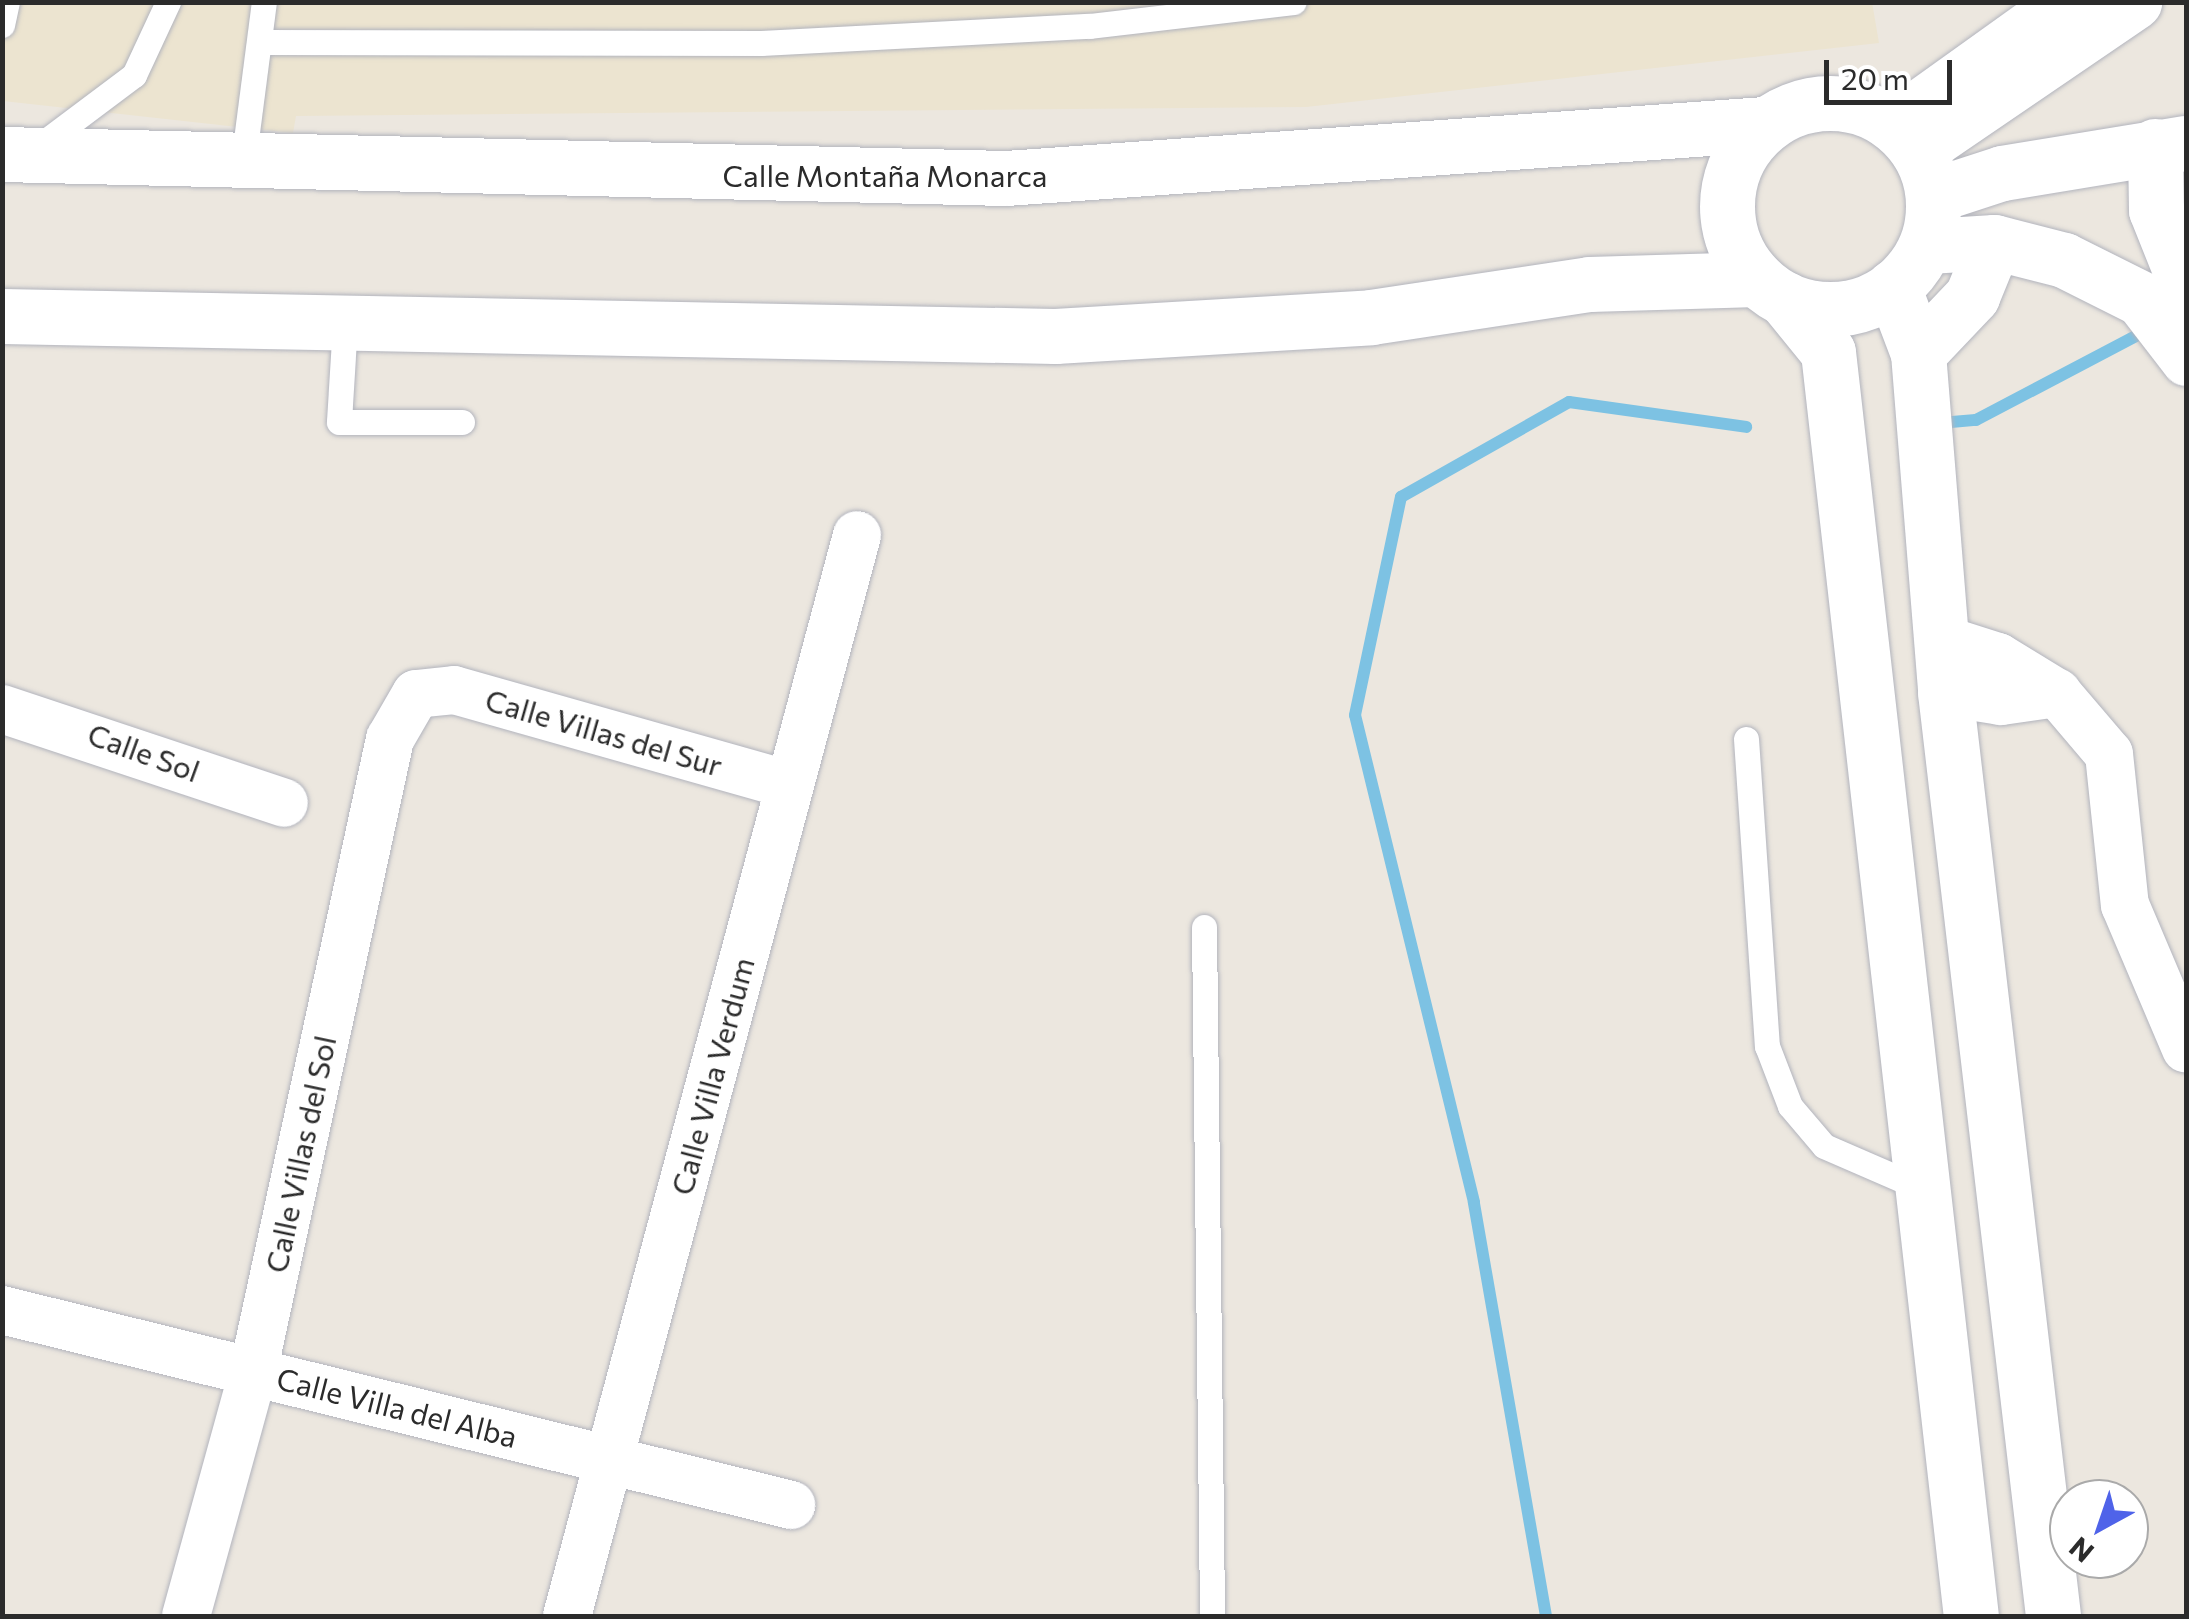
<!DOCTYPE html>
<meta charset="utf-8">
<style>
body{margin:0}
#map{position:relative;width:2189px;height:1619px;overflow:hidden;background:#ece7df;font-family:Commissioner,sans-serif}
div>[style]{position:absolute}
.education>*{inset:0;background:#ece4d0}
.stream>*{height:12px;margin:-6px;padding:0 6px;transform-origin:6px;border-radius:6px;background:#7dc2e3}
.roads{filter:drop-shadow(0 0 2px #b2b4bd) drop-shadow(0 0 2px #b2b4bd)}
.service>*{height:25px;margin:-12.5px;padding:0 12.5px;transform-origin:12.5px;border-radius:12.5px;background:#fff}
.minor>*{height:48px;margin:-24px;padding:0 24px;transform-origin:24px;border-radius:24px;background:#fff}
.tertiary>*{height:55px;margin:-27.5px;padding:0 27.5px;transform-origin:27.5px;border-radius:27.5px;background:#fff}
.secondary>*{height:55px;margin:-27.5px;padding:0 27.5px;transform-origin:27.5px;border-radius:27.5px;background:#fff}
.secondary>.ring{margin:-27.5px;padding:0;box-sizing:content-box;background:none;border:55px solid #fff;border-radius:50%}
span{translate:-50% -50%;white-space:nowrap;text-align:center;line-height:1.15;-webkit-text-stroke:9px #fff;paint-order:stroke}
.street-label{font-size:30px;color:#2b2b2b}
.frame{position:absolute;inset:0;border:5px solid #2b2b2b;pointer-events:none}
.north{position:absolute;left:2049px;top:1479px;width:100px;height:100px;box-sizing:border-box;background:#fff;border:2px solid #aaa;border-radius:50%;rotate:220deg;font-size:28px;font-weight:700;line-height:40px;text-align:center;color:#2b2b2b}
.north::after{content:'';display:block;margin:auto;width:35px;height:45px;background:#4f63e9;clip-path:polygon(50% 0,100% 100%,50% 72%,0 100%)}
.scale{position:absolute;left:1824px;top:60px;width:128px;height:45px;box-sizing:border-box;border:5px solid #2b2b2b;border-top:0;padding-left:12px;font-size:30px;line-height:35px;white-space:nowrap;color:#2b2b2b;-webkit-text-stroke:8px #fff;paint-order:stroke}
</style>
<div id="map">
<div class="education">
<div style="clip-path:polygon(1872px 2px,1879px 43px,1306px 107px,296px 116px,293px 133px,3px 101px,2px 3px)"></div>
</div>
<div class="stream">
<div style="left:1940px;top:423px;width:36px;rotate:-5deg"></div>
<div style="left:1976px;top:420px;width:183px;rotate:-27.7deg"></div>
<div style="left:1546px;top:1616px;width:420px;rotate:-99.9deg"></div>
<div style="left:1474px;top:1202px;width:501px;rotate:-103.73deg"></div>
<div style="left:1355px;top:715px;width:223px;rotate:-78.1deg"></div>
<div style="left:1401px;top:497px;width:193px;rotate:-29.5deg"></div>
<div style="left:1569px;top:402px;width:179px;rotate:8deg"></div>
</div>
<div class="roads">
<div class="service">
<div style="left:2px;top:25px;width:24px;rotate:-78deg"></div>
<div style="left:261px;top:42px;width:500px;rotate:0.11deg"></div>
<div style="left:761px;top:43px;width:329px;rotate:-3deg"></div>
<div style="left:1090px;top:26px;width:205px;rotate:-6.7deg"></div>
<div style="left:38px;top:147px;width:120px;rotate:-36.9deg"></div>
<div style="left:134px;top:75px;width:81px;rotate:-65deg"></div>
<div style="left:243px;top:163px;width:162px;rotate:-82.6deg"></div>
<div style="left:345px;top:323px;width:99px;rotate:93.5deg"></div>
<div style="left:339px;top:422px;width:123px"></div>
<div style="left:1746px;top:739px;width:308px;rotate:86.1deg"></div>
<div style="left:1767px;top:1046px;width:64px;rotate:69deg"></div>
<div style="left:1790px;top:1106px;width:52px;rotate:49.6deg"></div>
<div style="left:1824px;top:1146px;width:108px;rotate:23.5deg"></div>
<div style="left:1204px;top:927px;width:689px;rotate:89.33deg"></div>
</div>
<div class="minor">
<div style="left:2136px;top:297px;width:82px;rotate:52.4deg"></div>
<div style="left:1941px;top:639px;width:60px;rotate:17.5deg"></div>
<div style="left:1998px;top:657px;width:69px;rotate:31.4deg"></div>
<div style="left:2057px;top:693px;width:80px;rotate:49.6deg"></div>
<div style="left:2109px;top:754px;width:152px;rotate:84deg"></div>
<div style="left:2125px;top:905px;width:156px;rotate:67deg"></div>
<div style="left:1945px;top:692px;width:57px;rotate:9.1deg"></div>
<div style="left:2001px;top:701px;width:57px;rotate:-8.1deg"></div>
<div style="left:2px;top:709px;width:297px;rotate:18.4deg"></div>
<div style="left:2px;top:1310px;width:813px;rotate:13.88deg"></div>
<div style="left:186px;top:1616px;width:253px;rotate:-74.6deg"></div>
<div style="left:253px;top:1372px;width:648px;rotate:-77.79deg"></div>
<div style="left:390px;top:739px;width:52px;rotate:-60deg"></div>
<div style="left:416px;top:694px;width:38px;rotate:-6deg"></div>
<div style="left:454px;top:690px;width:348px;rotate:15.8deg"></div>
<div style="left:567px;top:1616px;width:1119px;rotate:-74.98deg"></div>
</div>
<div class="tertiary">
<div style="left:1914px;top:111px;width:187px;rotate:-35.6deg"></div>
<div style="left:2155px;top:146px;width:64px;rotate:89.1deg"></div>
<div style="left:2156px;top:210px;width:81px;rotate:68.2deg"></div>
<div style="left:1917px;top:150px;width:263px;rotate:-34.3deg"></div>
<div style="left:1934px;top:195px;width:71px;rotate:-17.9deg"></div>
<div style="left:2002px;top:173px;width:186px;rotate:-9.3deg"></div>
<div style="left:1927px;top:246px;width:67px;rotate:-3.4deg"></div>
<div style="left:1994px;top:242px;width:72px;rotate:14.4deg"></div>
<div style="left:2064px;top:260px;width:136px;rotate:26.6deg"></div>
</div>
<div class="secondary">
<div class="ring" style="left:1727px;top:103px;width:151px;height:151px"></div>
<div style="left:2px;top:154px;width:1004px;rotate:1.37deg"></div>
<div style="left:1006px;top:178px;width:761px;rotate:-4.07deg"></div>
<div style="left:1893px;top:287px;width:71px;rotate:69.3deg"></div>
<div style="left:1918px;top:353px;width:340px;rotate:85.4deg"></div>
<div style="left:1945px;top:692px;width:930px;rotate:83.33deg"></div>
<div style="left:1785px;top:299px;width:68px;rotate:50.9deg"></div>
<div style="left:1828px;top:352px;width:1272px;rotate:83.55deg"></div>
<div style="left:2px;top:316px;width:1053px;rotate:1.09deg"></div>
<div style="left:1055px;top:336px;width:317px;rotate:-3.4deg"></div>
<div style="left:1371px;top:317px;width:220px;rotate:-8.6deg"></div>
<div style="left:1589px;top:284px;width:168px;rotate:-1.7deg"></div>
<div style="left:1918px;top:353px;width:79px;rotate:-46.5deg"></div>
<div style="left:1972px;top:296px;width:58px;rotate:-67.8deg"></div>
</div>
</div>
<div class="street-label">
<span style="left:885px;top:175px">Calle Montaña Monarca</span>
<span style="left:604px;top:732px;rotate:16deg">Calle Villas del Sur</span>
<span style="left:144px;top:752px;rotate:20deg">Calle Sol</span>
<span style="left:712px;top:1076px;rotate:-75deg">Calle Villa Verdum</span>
<span style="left:300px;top:1154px;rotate:-78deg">Calle Villas del Sol</span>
<span style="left:397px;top:1407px;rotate:14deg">Calle Villa del Alba</span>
</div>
<div class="frame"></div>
<div class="north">N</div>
<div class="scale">20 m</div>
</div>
